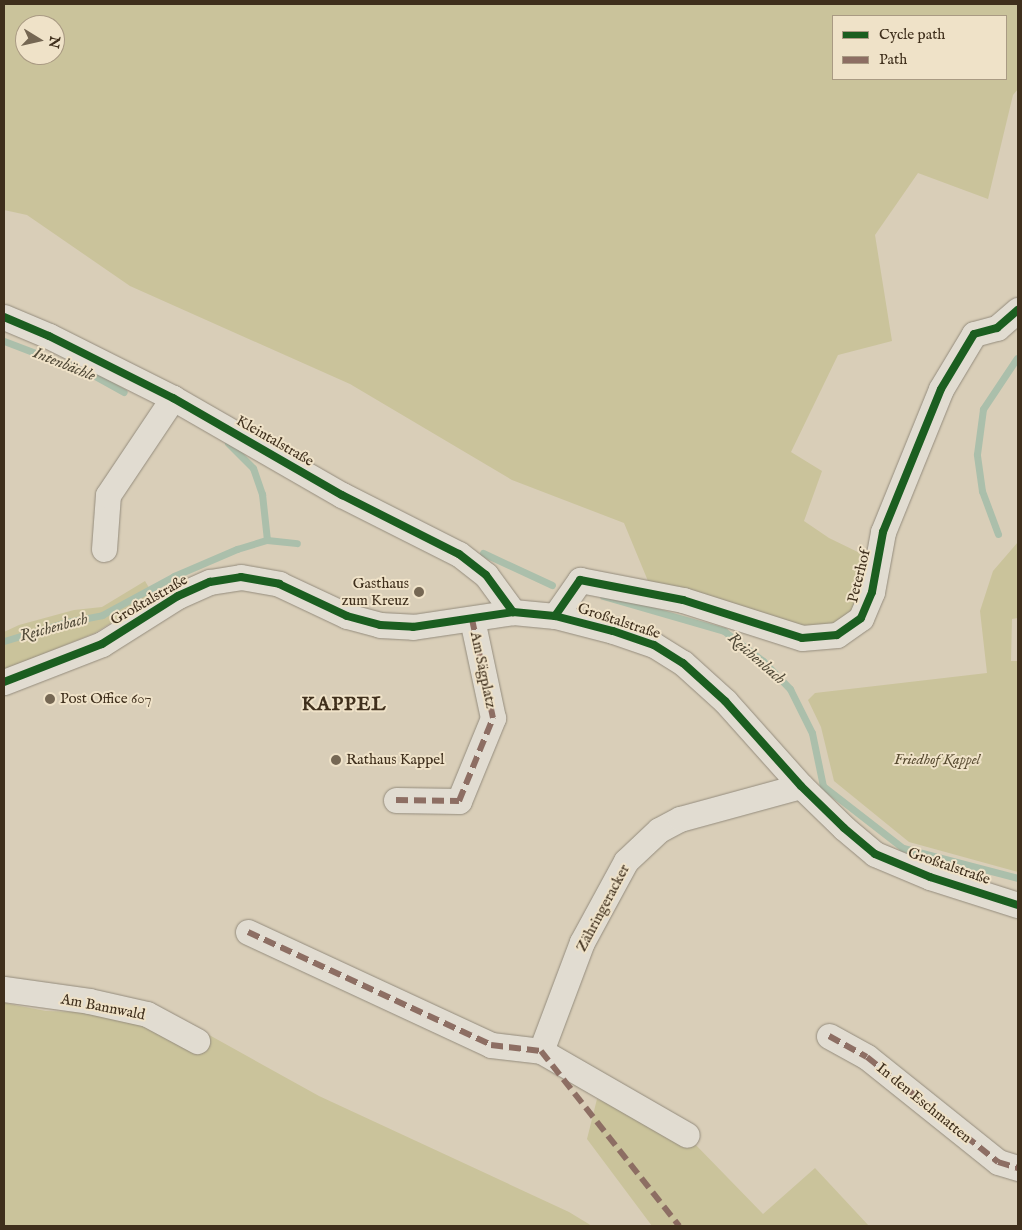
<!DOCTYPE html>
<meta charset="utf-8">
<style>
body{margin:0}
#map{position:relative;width:1022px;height:1230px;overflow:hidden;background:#d9ceb8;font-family:"IM FELL English",serif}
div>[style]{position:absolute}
.green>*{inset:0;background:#cac39b}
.stream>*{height:7px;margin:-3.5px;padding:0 3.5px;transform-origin:3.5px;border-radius:3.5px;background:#abbfab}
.roads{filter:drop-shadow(0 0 1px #948c7d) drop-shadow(0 0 1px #948c7d)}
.minor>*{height:25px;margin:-12.5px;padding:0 12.5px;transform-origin:12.5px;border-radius:12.5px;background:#e1dcd1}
.quiet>*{height:6px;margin-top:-3px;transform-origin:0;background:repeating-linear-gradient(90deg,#8d6e63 0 12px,transparent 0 18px)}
.cycleway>*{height:8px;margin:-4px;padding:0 4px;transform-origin:4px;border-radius:4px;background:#1b5e20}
.dots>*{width:14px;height:14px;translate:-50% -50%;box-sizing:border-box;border:2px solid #efe2c8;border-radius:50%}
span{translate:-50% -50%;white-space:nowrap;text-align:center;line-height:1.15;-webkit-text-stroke:4px #efe2c8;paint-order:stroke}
.street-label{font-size:15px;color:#3f2f1c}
.poi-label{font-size:15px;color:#3f2f1c}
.right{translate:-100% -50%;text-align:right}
.left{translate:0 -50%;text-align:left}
.park-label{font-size:15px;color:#584b31;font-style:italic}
.water-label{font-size:16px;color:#514a38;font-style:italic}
.district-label{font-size:20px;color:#3f2f1c;font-weight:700;letter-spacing:1px}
.frame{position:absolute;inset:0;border:5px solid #3f2f1c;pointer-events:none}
.legend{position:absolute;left:832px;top:15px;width:175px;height:65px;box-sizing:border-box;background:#efe2c8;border:1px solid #a99a83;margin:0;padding:6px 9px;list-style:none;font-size:15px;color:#3f2f1c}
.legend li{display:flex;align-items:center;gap:10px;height:25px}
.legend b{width:25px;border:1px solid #a99a83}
.north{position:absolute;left:15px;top:15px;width:50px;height:50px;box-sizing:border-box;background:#efe2c8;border:1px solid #a99a83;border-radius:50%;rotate:99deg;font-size:14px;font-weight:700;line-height:20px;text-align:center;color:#3f2f1c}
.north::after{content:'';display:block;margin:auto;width:18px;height:22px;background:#756753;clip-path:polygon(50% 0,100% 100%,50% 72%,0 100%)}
</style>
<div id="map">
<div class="green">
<div style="clip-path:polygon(evenodd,4px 4px,1018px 4px,1018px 89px,1013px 95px,988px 199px,918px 173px,875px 235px,892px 341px,838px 355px,791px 452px,822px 471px,804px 521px,829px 538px,866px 556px,852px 617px,812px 634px,648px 581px,624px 523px,512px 480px,350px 384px,130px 286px,27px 215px,4px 210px,4px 4px,833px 16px,1006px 16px,1006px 79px,833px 79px,833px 16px,4px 4px,25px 25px,55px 25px,55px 55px,25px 55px,25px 25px)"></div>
<div style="clip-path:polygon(1018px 542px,1018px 618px,1012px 619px,1011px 661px,1018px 661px,1018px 872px,909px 842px,834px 781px,821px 727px,808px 700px,815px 693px,987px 673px,980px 611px,993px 571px)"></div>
<div style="clip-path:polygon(145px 581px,154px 596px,95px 633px,4px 670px,4px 632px,19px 625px,74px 610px,102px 607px)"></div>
<div style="clip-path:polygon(4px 1003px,46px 1011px,106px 1013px,202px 1031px,319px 1096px,569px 1212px,592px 1226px,4px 1226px)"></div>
<div style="clip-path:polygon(597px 1099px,691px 1140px,763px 1214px,815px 1168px,869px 1226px,652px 1226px,587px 1139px)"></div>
</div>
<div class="stream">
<div style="left:4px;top:341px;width:95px;rotate:20.9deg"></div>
<div style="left:93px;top:375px;width:35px;rotate:29deg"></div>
<div style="left:228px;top:443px;width:35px;rotate:45deg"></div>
<div style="left:253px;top:468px;width:28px;rotate:71deg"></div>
<div style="left:262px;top:494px;width:46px;rotate:83.8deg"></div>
<div style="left:998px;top:534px;width:46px;rotate:-110.4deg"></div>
<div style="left:982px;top:491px;width:37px;rotate:-98deg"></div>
<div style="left:977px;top:454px;width:45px;rotate:-82.4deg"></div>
<div style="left:983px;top:409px;width:61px;rotate:-56.3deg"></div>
<div style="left:483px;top:553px;width:76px;rotate:24.9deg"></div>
<div style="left:603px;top:596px;width:126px;rotate:16.1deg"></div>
<div style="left:724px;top:631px;width:49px;rotate:37.6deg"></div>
<div style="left:763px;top:661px;width:39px;rotate:46deg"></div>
<div style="left:790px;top:689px;width:49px;rotate:63.4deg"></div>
<div style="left:812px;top:733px;width:54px;rotate:78.3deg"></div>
<div style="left:823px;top:786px;width:101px;rotate:37.8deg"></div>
<div style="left:903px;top:848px;width:119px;rotate:14.6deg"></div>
<div style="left:4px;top:641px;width:66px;rotate:-16.8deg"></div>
<div style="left:67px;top:622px;width:36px;rotate:-11deg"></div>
<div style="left:102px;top:615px;width:82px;rotate:-28.4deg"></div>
<div style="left:174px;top:576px;width:69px;rotate:-23.2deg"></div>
<div style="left:237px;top:549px;width:31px;rotate:-17deg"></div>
<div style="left:267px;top:540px;width:30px;rotate:6deg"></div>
</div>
<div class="roads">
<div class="minor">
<div style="left:4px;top:317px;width:49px;rotate:22.9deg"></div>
<div style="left:49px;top:336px;width:139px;rotate:26.6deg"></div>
<div style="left:173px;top:398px;width:195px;rotate:29.9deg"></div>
<div style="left:342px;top:495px;width:131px;rotate:26.8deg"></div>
<div style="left:459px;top:554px;width:34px;rotate:38deg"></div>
<div style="left:486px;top:575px;width:46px;rotate:53.9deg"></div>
<div style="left:104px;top:549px;width:54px;rotate:-85.8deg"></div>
<div style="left:108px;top:495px;width:117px;rotate:-56.2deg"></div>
<div style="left:555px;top:616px;width:44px;rotate:-55.2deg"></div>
<div style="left:580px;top:580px;width:105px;rotate:11deg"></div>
<div style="left:683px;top:600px;width:125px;rotate:17.7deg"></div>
<div style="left:802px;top:638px;width:35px;rotate:-5deg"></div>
<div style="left:837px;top:635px;width:29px;rotate:-35deg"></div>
<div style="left:861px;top:618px;width:28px;rotate:-67deg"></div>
<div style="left:872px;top:592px;width:61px;rotate:-79.6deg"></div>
<div style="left:883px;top:532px;width:154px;rotate:-67.9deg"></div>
<div style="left:941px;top:389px;width:64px;rotate:-59deg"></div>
<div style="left:974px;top:334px;width:24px;rotate:-15deg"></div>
<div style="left:997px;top:328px;width:28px;rotate:-41deg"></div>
<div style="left:4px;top:682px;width:105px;rotate:-21.2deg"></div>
<div style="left:102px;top:644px;width:90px;rotate:-32.3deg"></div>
<div style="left:178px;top:596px;width:35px;rotate:-24deg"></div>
<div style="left:210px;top:582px;width:31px;rotate:-9deg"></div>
<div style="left:241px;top:577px;width:39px;rotate:10deg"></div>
<div style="left:279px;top:584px;width:75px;rotate:25.2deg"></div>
<div style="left:347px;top:616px;width:34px;rotate:15deg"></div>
<div style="left:380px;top:625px;width:33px;rotate:3deg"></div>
<div style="left:413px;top:627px;width:101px;rotate:-8.5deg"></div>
<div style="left:513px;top:612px;width:42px;rotate:5.4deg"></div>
<div style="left:555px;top:616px;width:60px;rotate:14.5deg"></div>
<div style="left:613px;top:631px;width:43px;rotate:18.9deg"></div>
<div style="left:654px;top:645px;width:34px;rotate:32deg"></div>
<div style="left:683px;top:663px;width:57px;rotate:42.1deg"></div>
<div style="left:725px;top:701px;width:114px;rotate:48.2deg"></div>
<div style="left:801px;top:786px;width:60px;rotate:44.3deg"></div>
<div style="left:844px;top:828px;width:40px;rotate:40deg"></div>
<div style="left:875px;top:854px;width:60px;rotate:22.7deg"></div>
<div style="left:930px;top:877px;width:92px;rotate:17.7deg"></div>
<div style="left:396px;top:800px;width:63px;rotate:0.9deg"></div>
<div style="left:459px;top:801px;width:90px;rotate:-67.7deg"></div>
<div style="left:493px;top:718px;width:101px;rotate:-102deg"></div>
<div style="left:248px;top:932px;width:268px;rotate:24.9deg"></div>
<div style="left:491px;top:1045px;width:50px;rotate:6.8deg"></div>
<div style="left:541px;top:1051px;width:168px;rotate:29.9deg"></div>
<div style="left:4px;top:989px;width:86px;rotate:8deg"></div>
<div style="left:89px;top:1001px;width:59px;rotate:12.6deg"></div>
<div style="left:147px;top:1014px;width:57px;rotate:28.4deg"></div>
<div style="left:829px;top:1036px;width:43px;rotate:28.9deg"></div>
<div style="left:867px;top:1057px;width:168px;rotate:38.7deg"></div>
<div style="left:998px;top:1162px;width:21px;rotate:17deg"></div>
<div style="left:541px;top:1051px;width:116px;rotate:-69.4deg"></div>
<div style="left:582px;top:942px;width:92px;rotate:-61.5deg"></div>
<div style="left:626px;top:861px;width:45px;rotate:-43.2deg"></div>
<div style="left:659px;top:830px;width:24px;rotate:-28deg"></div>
<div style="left:680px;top:819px;width:125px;rotate:-15.3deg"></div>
</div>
</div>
<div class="quiet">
<div style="left:396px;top:800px;width:63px;rotate:0.9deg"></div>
<div style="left:459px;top:801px;width:90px;rotate:-67.7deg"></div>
<div style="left:493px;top:718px;width:101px;rotate:-102deg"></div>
<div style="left:248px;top:932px;width:268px;rotate:24.9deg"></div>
<div style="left:491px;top:1045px;width:50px;rotate:6.8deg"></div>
<div style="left:541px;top:1051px;width:223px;rotate:51.7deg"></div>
<div style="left:829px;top:1036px;width:43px;rotate:28.9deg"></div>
<div style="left:867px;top:1057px;width:168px;rotate:38.7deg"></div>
<div style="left:998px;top:1162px;width:21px;rotate:17deg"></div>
</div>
<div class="cycleway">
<div style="left:4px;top:317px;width:49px;rotate:22.9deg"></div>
<div style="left:49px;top:336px;width:139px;rotate:26.6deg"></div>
<div style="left:173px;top:398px;width:195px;rotate:29.9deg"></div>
<div style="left:342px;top:495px;width:131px;rotate:26.8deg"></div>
<div style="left:459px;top:554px;width:34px;rotate:38deg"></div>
<div style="left:486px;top:575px;width:46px;rotate:53.9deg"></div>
<div style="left:555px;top:616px;width:44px;rotate:-55.2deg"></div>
<div style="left:580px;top:580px;width:105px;rotate:11deg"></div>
<div style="left:683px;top:600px;width:125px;rotate:17.7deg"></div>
<div style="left:802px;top:638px;width:35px;rotate:-5deg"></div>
<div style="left:837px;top:635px;width:29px;rotate:-35deg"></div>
<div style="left:861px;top:618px;width:28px;rotate:-67deg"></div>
<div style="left:872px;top:592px;width:61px;rotate:-79.6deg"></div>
<div style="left:883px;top:532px;width:154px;rotate:-67.9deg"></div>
<div style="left:941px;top:389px;width:64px;rotate:-59deg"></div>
<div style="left:974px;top:334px;width:24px;rotate:-15deg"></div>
<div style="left:997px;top:328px;width:28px;rotate:-41deg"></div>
<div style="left:4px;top:682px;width:105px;rotate:-21.2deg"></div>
<div style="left:102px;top:644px;width:90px;rotate:-32.3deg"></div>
<div style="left:178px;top:596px;width:35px;rotate:-24deg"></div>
<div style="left:210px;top:582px;width:31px;rotate:-9deg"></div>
<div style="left:241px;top:577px;width:39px;rotate:10deg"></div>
<div style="left:279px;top:584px;width:75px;rotate:25.2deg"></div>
<div style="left:347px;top:616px;width:34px;rotate:15deg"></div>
<div style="left:380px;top:625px;width:33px;rotate:3deg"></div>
<div style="left:413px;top:627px;width:101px;rotate:-8.5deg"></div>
<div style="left:513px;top:612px;width:42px;rotate:5.4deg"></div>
<div style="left:555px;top:616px;width:60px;rotate:14.5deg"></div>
<div style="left:613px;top:631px;width:43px;rotate:18.9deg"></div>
<div style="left:654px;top:645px;width:34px;rotate:32deg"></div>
<div style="left:683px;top:663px;width:57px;rotate:42.1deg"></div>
<div style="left:725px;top:701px;width:114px;rotate:48.2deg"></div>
<div style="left:801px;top:786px;width:60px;rotate:44.3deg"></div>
<div style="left:844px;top:828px;width:40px;rotate:40deg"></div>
<div style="left:875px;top:854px;width:60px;rotate:22.7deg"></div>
<div style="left:930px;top:877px;width:92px;rotate:17.7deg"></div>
</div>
<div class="dots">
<div style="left:419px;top:592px;background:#756753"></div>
<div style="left:50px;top:699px;background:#756753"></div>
<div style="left:336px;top:760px;background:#756753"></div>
</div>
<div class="street-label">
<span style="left:275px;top:441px;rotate:30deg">Kleintalstraße</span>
<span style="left:859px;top:576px;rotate:-76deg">Peterhof</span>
<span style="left:149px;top:600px;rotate:-30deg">Großtalstraße</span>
<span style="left:619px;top:621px;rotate:18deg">Großtalstraße</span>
<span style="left:483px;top:670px;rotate:78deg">Am Sägplatz</span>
<span style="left:949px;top:866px;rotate:19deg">Großtalstraße</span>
<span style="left:603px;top:908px;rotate:-62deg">Zähringeracker</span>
<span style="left:103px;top:1007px;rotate:11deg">Am Bannwald</span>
<span style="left:924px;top:1103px;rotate:39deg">In den Eschmatten</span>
</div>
<div class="poi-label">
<span class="right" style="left:409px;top:592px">Gasthaus<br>zum Kreuz</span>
<span class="left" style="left:60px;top:699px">Post Office 607</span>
<span class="left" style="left:346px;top:760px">Rathaus Kappel</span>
</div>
<div class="park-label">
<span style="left:937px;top:760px">Friedhof Kappel</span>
</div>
<div class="water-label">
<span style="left:64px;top:365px;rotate:22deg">Intenbächle</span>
<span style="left:54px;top:628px;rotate:-15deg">Reichenbach</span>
<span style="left:756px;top:659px;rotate:41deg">Reichenbach</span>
</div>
<div class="district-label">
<span style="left:344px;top:704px">KAPPEL</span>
</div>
<div class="frame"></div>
<ul class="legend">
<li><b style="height:6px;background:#1b5e20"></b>Cycle path</li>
<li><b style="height:6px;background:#8d6e63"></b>Path</li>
</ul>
<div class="north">N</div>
</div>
